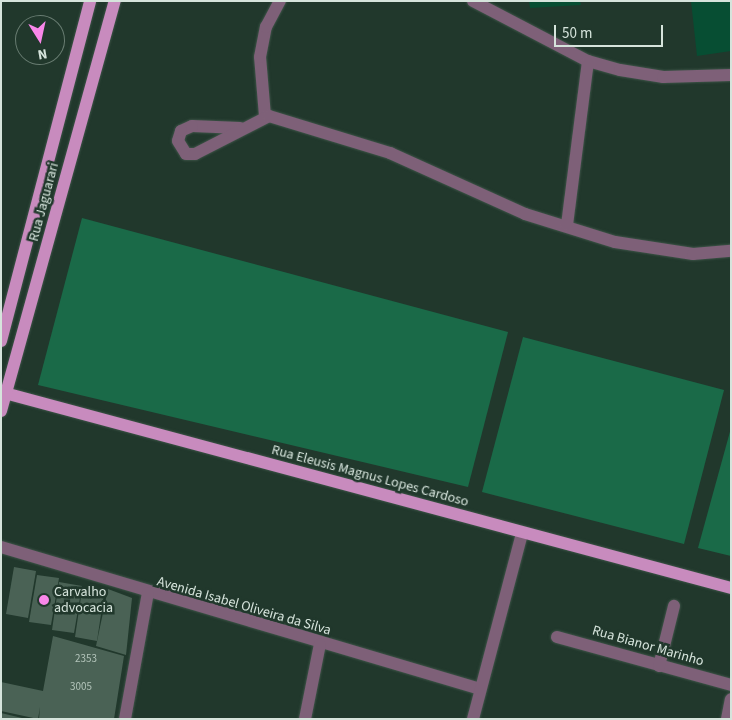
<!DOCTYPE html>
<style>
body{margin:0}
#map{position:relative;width:732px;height:720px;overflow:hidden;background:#21382c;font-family:"Source Sans 3",sans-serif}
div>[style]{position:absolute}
.green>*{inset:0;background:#074e33}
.water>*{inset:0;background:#1a6a48}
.building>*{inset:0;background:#4a6255}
.roads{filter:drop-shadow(0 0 1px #3e5448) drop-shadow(0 0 1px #3e5448)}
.minor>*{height:12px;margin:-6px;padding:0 6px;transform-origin:6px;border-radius:6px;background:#7e6078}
.major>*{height:12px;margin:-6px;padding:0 6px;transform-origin:6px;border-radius:6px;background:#c88bbe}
.dots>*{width:14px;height:14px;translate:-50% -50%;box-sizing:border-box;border:2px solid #21382c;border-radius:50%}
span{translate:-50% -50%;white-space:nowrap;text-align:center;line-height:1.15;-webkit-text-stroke:5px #21382c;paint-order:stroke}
.number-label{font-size:11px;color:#b3c4ba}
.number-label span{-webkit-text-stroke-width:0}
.street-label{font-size:14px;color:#d6e4dc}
.poi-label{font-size:14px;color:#d6e4dc}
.left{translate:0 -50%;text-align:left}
.frame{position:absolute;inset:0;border:2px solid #d6e4dc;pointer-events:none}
.north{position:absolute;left:15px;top:15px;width:50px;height:50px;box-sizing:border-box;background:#21382c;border:1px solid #697d72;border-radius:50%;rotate:170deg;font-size:14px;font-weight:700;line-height:20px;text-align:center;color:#d6e4dc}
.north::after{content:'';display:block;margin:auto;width:18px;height:22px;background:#f987e9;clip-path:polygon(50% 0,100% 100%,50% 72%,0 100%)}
.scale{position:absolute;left:554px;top:25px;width:109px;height:22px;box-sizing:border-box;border:2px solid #d6e4dc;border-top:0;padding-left:6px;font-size:15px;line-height:18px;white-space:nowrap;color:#d6e4dc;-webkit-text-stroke:4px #21382c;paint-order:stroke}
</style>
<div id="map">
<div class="green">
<div style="clip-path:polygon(529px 1px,580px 1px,581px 5px,530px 8px)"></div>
<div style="clip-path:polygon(691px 1px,731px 1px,731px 51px,697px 56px)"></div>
</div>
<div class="water">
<div style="clip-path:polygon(82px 218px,508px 332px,468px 487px,38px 385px)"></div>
<div style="clip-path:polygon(523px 337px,724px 390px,684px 544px,482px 492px)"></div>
<div style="clip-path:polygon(731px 428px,731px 556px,698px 548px)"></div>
</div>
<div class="building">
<div style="clip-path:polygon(14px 567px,36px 571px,28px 618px,6px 614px)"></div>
<div style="clip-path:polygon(37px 575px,59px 578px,51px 625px,29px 622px)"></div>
<div style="clip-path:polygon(59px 582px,82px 586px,74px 633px,52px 630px)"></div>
<div style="clip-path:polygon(108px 589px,132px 598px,126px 655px,96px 646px)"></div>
<div style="clip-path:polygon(82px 590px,104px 594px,97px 641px,75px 637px)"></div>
<div style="clip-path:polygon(53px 636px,124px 656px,114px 719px,39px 719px,40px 707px,38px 719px,1px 711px,1px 682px,43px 691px)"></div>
<div style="clip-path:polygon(1px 713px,22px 718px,22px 719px,1px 719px)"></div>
</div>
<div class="roads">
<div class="minor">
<div style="left:473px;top:1px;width:130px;rotate:27.6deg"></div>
<div style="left:588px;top:61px;width:33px;rotate:16deg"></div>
<div style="left:620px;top:70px;width:44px;rotate:9.2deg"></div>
<div style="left:663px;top:77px;width:68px;rotate:-1.7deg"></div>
<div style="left:265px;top:116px;width:59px;rotate:-94.8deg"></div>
<div style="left:260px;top:57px;width:31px;rotate:-79deg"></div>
<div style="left:266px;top:27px;width:30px;rotate:-62deg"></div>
<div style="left:240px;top:128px;width:48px;rotate:-177.6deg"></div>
<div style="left:192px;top:126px;width:12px;rotate:156deg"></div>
<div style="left:181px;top:131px;width:10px;rotate:107deg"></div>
<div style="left:178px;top:141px;width:15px;rotate:58deg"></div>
<div style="left:186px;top:154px;width:9px"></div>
<div style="left:195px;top:154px;width:83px;rotate:-27.2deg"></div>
<div style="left:269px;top:116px;width:127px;rotate:17deg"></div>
<div style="left:390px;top:153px;width:148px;rotate:24.3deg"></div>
<div style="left:525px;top:214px;width:94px;rotate:17.3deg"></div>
<div style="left:615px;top:242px;width:79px;rotate:8.7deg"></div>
<div style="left:693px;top:254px;width:38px;rotate:-5deg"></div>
<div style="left:567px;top:225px;width:165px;rotate:-82.7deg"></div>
<div style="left:1px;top:547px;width:499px;rotate:16.5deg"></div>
<div style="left:557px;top:637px;width:180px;rotate:15.4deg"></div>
<div style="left:659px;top:666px;width:62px;rotate:-76deg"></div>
<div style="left:125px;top:719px;width:128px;rotate:-79.7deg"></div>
<div style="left:305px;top:719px;width:76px;rotate:-78.7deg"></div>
<div style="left:473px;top:719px;width:192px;rotate:-75.2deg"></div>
<div style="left:727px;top:719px;width:20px;rotate:-79deg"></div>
</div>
<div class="major">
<div style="left:1px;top:341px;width:351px;rotate:-75.3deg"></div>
<div style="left:1px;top:392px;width:756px;rotate:15.03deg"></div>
<div style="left:1px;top:411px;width:426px;rotate:-74.5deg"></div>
</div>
</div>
<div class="dots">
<div style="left:44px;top:600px;background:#f987e9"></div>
</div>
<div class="number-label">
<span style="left:86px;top:659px">2353</span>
<span style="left:81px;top:687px">3005</span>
</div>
<div class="street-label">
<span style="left:44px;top:202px;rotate:-75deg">Rua Jaguarari</span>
<span style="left:370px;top:476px;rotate:15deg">Rua Eleusis Magnus Lopes Cardoso</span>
<span style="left:244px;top:606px;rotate:16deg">Avenida Isabel Oliveira da Silva</span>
<span style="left:648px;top:646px;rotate:16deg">Rua Bianor Marinho</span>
</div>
<div class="poi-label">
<span class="left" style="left:54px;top:600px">Carvalho<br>advocacia</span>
</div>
<div class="frame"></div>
<div class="north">N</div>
<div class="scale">50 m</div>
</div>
